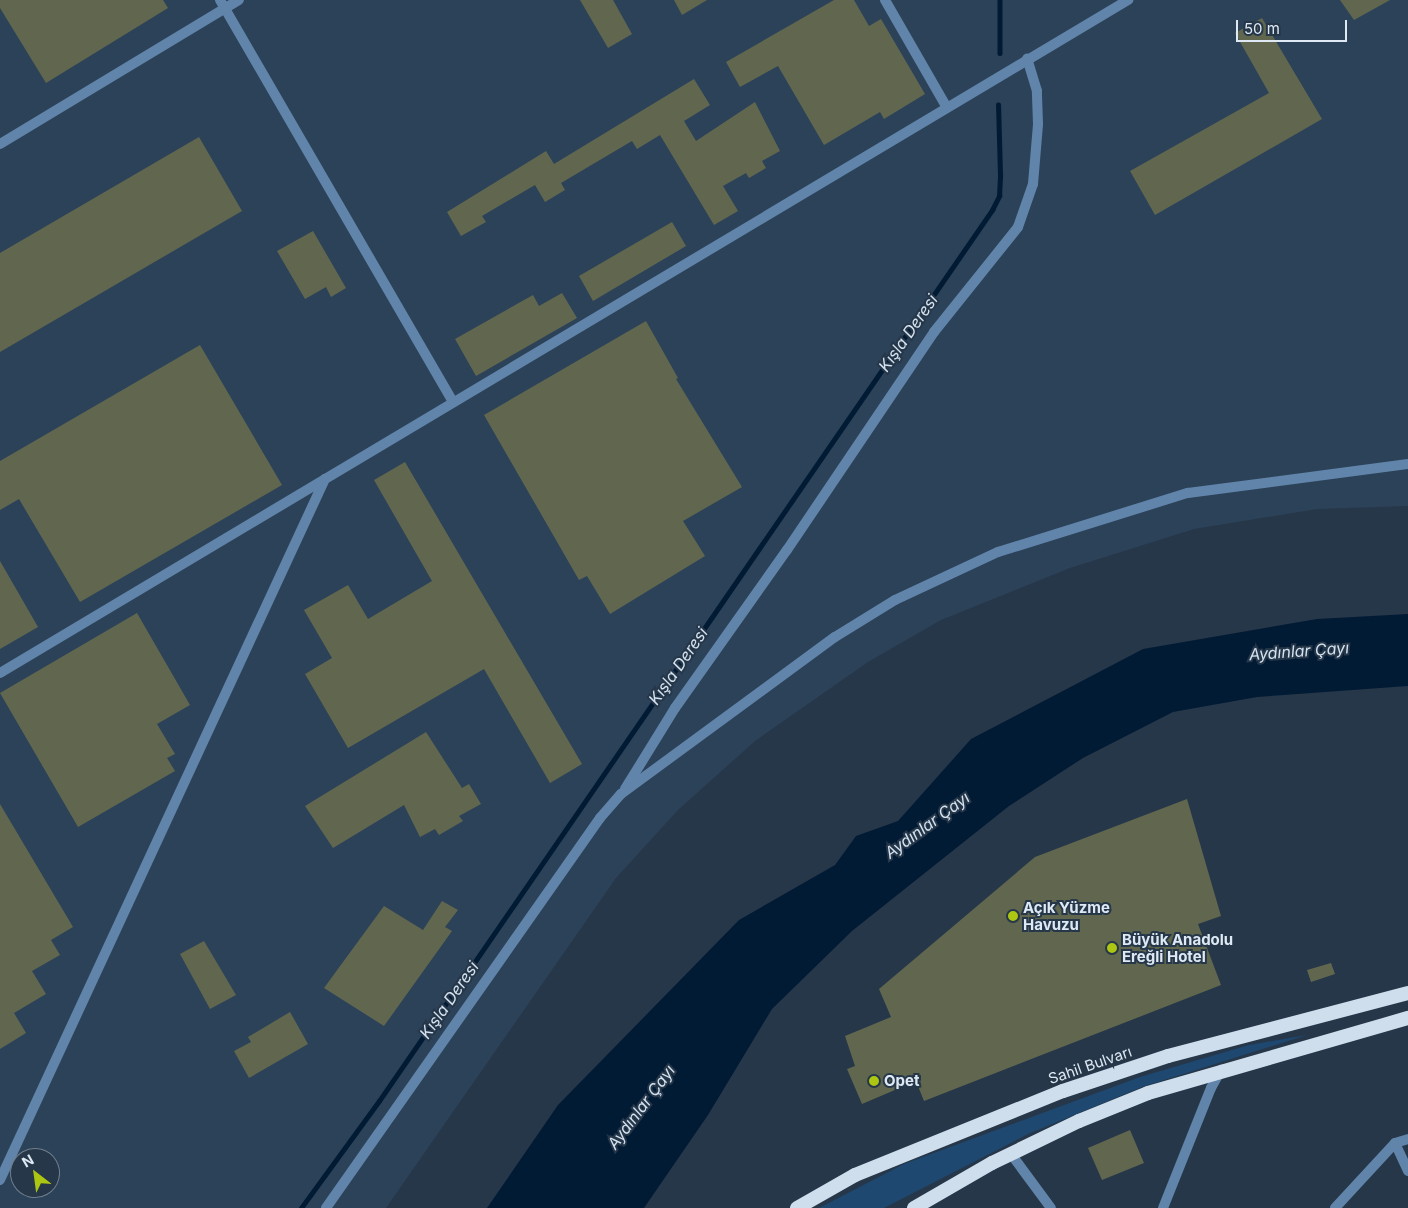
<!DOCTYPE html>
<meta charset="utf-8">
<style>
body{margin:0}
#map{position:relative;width:1408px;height:1208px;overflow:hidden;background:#263749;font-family:Inter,sans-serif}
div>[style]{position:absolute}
.built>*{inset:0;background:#2c4259}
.green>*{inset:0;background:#1e4870}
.water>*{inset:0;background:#021b34}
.stream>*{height:4.5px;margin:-2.25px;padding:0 2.25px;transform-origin:2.25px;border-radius:2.25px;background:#021b34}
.building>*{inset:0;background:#61674e}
.minor>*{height:10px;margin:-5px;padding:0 5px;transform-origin:5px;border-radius:5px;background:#6185aa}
.trunk>*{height:14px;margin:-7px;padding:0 7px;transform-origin:7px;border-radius:7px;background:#cfdeed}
.dots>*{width:14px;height:14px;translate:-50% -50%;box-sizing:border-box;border:2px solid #263749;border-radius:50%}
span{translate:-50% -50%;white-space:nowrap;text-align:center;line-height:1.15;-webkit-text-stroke:4px #263749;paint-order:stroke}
.poi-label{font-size:15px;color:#dee9f4;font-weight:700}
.left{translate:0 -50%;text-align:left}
.street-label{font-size:15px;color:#dee9f4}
.water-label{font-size:16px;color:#d5e3f1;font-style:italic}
.north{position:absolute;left:10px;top:1148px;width:50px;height:50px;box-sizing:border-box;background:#263749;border:1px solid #707e8d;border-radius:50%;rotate:330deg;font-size:14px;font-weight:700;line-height:20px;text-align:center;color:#dee9f4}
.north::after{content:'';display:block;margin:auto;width:18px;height:22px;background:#acc611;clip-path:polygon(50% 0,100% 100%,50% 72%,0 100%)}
.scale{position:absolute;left:1236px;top:20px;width:111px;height:22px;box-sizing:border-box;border:2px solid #dee9f4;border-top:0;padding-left:6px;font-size:15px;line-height:18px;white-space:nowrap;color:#dee9f4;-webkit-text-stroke:4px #263749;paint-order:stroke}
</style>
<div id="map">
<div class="built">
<div style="clip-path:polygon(evenodd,0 0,1408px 0,1408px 506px,1317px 509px,1194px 529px,1070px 568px,941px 620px,868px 662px,755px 741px,678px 810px,616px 878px,386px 1208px,0 1208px,0 0,20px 1158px,50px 1158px,50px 1188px,20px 1188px,20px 1158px)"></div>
</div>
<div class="green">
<div style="clip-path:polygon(1307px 1035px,1142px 1087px,1028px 1134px,884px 1208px,819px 1208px,904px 1164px,1140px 1077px,1249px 1045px)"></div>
</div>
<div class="water">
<div style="clip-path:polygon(1408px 614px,1408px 686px,1257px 697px,1173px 712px,1083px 758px,1009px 806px,852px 931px,772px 1009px,708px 1115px,644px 1208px,487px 1208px,558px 1105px,739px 920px,835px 865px,856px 836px,898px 821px,971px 739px,1143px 649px,1317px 619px)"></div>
</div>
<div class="stream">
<div style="left:1000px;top:0;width:53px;rotate:90deg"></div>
<div style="left:301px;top:1208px;width:132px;rotate:-53.9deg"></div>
<div style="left:379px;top:1101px;width:1082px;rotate:-55.47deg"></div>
<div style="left:992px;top:210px;width:16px;rotate:-63deg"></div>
<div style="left:999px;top:196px;width:21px;rotate:-87deg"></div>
<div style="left:1000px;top:175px;width:70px;rotate:-91.6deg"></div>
</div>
<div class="building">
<div style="clip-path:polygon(0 0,163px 0,168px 8px,46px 83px,0 8px)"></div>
<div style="clip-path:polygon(580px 0,613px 0,632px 34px,608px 48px)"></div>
<div style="clip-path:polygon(674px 0,707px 0,682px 15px)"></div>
<div style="clip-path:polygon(834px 0,854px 0,869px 26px,881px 19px,925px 94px,884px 119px,880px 112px,824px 145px,778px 66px,740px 87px,726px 62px)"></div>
<div style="clip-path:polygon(1340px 0,1390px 0,1354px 20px)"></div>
<div style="clip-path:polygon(1262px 18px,1322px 119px,1155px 215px,1130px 171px,1269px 93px,1235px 33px)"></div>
<div style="clip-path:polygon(694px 79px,710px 105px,684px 121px,696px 141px,755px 102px,780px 151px,762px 161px,766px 168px,749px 178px,746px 173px,723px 186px,738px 211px,714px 225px,660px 135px,637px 149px,632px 141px,561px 183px,565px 190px,545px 202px,535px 185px,482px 216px,486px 222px,461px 236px,447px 212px,546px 151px,554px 164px)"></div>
<div style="clip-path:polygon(199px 137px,242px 211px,0 352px,0 253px)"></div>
<div style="clip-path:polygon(672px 222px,686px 246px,593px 301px,579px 276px)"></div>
<div style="clip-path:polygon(313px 231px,346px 288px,331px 297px,326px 287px,305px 299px,277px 251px)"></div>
<div style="clip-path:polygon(562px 293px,577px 318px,476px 376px,455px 339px,533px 295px,539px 306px)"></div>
<div style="clip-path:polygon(646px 321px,678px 378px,676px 379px,742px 487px,683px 521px,705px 556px,610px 614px,587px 576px,579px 580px,484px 415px)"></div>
<div style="clip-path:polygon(200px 345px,282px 485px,80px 602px,19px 499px,0 510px,0 461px)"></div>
<div style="clip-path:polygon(405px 462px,582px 764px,550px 783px,484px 669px,348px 748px,305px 674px,332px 658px,304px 610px,348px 585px,368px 619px,432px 581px,374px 480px)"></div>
<div style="clip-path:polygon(0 561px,38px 627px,0 649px)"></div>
<div style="clip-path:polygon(137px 613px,190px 705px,157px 724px,175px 754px,167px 758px,175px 771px,78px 827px,0 693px)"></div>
<div style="clip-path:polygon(426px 732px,462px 788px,469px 784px,481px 804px,459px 816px,463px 821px,439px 835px,435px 829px,420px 837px,404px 805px,333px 848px,305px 806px)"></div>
<div style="clip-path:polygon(1187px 799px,1221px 916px,1198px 924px,1221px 985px,924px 1101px,916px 1081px,862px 1104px,847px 1069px,855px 1066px,845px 1036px,891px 1017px,879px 989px,1035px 857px)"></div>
<div style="clip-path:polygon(0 804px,73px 927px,51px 940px,60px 955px,32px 971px,46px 994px,14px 1013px,26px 1033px,0 1049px)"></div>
<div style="clip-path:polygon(442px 901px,458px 910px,445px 927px,452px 931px,384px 1026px,324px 988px,384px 906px,423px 930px)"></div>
<div style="clip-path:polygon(204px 941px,236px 995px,210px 1009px,180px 954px)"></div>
<div style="clip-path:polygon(1331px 963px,1335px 974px,1311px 982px,1307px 970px)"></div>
<div style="clip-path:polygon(290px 1012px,308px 1044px,249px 1078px,234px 1051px,251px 1042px,248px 1037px)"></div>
<div style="clip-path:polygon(1130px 1130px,1144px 1163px,1102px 1180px,1088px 1148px)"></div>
</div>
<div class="minor">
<div style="left:220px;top:0;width:465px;rotate:59.9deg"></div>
<div style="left:885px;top:0;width:122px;rotate:60.1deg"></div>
<div style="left:0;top:144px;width:279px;rotate:-31.1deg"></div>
<div style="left:0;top:673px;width:1314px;rotate:-30.82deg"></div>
<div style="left:625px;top:789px;width:95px;rotate:-58.3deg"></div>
<div style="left:675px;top:708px;width:194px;rotate:-54.7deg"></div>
<div style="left:787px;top:550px;width:263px;rotate:-56deg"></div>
<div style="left:934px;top:332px;width:134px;rotate:-51.3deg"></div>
<div style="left:1018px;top:227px;width:46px;rotate:-70.8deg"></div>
<div style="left:1033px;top:184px;width:60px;rotate:-85.2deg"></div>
<div style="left:1038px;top:124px;width:33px;rotate:-92deg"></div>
<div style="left:1037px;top:91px;width:34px;rotate:-107deg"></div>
<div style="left:1395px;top:1143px;width:31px;rotate:65deg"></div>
<div style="left:1011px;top:1154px;width:67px;rotate:53.5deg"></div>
<div style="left:0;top:1180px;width:773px;rotate:-65.13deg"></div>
<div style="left:326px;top:1208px;width:477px;rotate:-54.9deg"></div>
<div style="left:600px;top:818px;width:32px;rotate:-49deg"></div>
<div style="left:621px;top:794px;width:265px;rotate:-36.3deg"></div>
<div style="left:835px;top:637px;width:70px;rotate:-31.7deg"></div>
<div style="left:895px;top:600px;width:114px;rotate:-25deg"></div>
<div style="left:998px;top:552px;width:199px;rotate:-17.3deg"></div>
<div style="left:1188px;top:493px;width:222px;rotate:-7.5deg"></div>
<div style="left:1163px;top:1208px;width:129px;rotate:-68.2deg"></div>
<div style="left:1211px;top:1088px;width:21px;rotate:-61deg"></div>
<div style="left:1335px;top:1208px;width:88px;rotate:-47.3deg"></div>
<div style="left:1395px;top:1143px;width:14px;rotate:-17deg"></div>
</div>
<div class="trunk">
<div style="left:797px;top:1208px;width:67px;rotate:-29.6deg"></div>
<div style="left:855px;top:1175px;width:224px;rotate:-22deg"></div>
<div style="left:1063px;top:1091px;width:111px;rotate:-18.4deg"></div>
<div style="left:1168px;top:1056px;width:248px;rotate:-14.7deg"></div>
<div style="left:914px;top:1208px;width:90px;rotate:-30deg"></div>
<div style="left:992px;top:1163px;width:97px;rotate:-25.8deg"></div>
<div style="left:1079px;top:1121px;width:74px;rotate:-22.1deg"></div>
<div style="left:1148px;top:1093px;width:271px;rotate:-16.1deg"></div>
</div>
<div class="dots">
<div style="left:1013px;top:916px;background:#acc611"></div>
<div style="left:1112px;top:948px;background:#acc611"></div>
<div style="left:874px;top:1081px;background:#acc611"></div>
</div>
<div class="poi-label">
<span class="left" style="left:1023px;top:916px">Açık Yüzme<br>Havuzu</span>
<span class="left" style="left:1122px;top:948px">Büyük Anadolu<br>Ereğli Hotel</span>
<span class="left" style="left:884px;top:1081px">Opet</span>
</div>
<div class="street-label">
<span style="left:1090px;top:1065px;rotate:-19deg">Sahil Bulvarı</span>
</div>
<div class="water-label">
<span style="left:908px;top:333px;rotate:-55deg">Kışla Deresi</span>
<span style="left:1299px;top:651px;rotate:-4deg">Aydınlar Çayı</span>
<span style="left:678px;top:666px;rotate:-55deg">Kışla Deresi</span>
<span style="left:927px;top:825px;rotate:-36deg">Aydınlar Çayı</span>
<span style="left:449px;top:1000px;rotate:-55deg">Kışla Deresi</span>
<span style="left:641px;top:1107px;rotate:-53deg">Aydınlar Çayı</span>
</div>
<div class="north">N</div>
<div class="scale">50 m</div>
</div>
